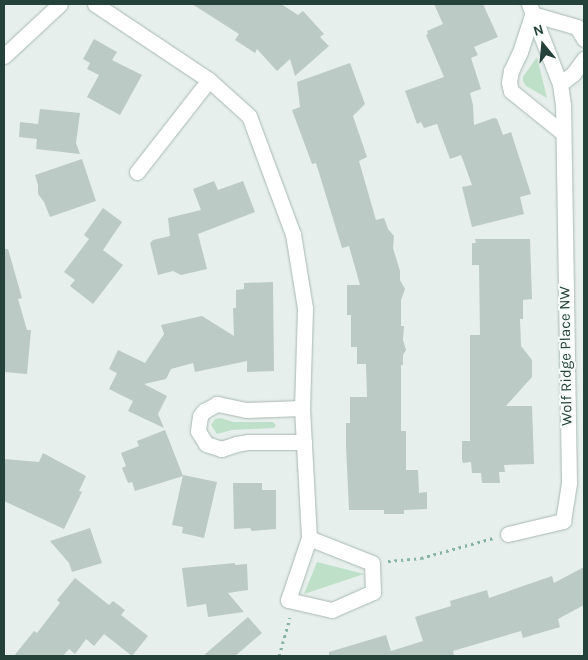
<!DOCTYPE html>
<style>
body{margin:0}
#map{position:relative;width:588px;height:660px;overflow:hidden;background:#e6efeb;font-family:Karla,sans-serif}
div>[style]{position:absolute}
.green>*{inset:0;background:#bfe0c8}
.building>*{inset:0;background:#bbcac4}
.path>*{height:3px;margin-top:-1.5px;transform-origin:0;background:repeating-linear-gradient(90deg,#86b3a5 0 2.5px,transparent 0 6.5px)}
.roads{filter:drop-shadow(0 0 1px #a8b8b2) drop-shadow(0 0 1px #a8b8b2)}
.street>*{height:15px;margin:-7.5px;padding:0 7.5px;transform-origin:7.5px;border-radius:7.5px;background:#fff}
span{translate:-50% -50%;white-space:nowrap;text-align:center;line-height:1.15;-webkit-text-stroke:4px #f7fbf9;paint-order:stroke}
.street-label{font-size:15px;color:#24423a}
.frame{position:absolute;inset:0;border:5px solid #24423a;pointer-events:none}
.north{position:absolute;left:518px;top:20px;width:50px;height:50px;-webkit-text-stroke:4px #f7fbf9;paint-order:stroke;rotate:343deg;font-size:14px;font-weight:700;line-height:20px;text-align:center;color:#24423a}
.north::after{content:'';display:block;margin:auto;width:18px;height:22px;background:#24423a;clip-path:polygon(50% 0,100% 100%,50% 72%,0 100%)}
</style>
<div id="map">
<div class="green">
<div style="clip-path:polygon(537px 57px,547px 98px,526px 86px,523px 81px,523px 77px)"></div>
<div style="clip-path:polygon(221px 418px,233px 422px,273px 422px,276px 425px,274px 428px,232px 430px,217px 434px,211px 425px,215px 419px)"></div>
<div style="clip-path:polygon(317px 562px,364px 574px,304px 594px)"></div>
</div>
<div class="building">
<div style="clip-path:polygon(192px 4px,281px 4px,298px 15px,303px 11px,324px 34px,320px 37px,329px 46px,295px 76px,290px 59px,277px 71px,257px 49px,255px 53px,235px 40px,239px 34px)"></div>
<div style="clip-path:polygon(434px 4px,483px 4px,498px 37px,474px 47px,478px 55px,471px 58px,481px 89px,470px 93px,473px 105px,474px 125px,494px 118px,497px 119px,503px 135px,511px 132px,531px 194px,520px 197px,524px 214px,472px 227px,462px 187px,472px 185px,461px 155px,450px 159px,437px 124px,424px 128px,421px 122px,417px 124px,405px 91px,444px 77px,426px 35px,428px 34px,427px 31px,443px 24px)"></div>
<div style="clip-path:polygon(94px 39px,117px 52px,112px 60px,142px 75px,120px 115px,87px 97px,99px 75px,87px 69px,90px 63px,83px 59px)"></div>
<div style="clip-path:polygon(350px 63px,365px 104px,353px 116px,367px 157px,359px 161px,376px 220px,384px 218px,388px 229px,394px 236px,393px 248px,400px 271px,400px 280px,405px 289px,401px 300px,401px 326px,404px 326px,403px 340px,406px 350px,403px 355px,403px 365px,401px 365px,401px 431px,406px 431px,406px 470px,418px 470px,419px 493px,427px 492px,427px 509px,404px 510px,404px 514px,384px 514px,384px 510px,349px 510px,346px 445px,346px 423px,350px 423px,350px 397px,367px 397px,366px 364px,357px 364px,357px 347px,351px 347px,351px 315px,347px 315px,347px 285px,360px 285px,349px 246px,342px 248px,316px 163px,312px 164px,292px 110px,300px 107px,297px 82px)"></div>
<div style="clip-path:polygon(40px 109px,80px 113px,76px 143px,80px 154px,36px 149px,37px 139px,19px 137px,20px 122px,38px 124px)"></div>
<div style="clip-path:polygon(82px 159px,96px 201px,50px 217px,44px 202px,38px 194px,38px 185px,35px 175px)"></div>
<div style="clip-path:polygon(214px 181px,218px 190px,243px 181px,255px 212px,198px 234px,207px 269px,181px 275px,173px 271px,158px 275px,150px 243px,153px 240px,170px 236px,168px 218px,201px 210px,193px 189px)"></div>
<div style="clip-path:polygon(103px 208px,122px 222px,103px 250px,123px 265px,93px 304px,70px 286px,75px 280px,64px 272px,89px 239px,84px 235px)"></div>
<div style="clip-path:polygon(475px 239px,530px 239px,532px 299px,523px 300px,523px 319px,520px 319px,521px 346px,532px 360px,532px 377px,506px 406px,532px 406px,534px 464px,504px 465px,505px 472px,499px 472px,500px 483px,482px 483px,481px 473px,472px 473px,471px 462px,463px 463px,462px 460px,462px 441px,470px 441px,470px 335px,480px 335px,479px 265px,472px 265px,472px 243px,476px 243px)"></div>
<div style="clip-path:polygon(4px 249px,8px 249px,22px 298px,18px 299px,27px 330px,31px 330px,27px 374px,4px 372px)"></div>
<div style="clip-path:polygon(273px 282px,274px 371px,247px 372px,247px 361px,195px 372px,193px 363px,171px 369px,166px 379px,144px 384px,167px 396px,158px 414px,164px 428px,128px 411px,133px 401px,109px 389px,117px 373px,109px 369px,118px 350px,145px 363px,164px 334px,161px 325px,202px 316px,234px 336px,233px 308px,236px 308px,236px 290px,244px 289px,244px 283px)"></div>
<div style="clip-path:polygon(165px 430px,183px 476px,135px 491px,132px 482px,128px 483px,122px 468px,126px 466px,121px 453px,139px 446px,137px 441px)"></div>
<div style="clip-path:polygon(43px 453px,86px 476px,79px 491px,82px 492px,64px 529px,4px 501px,4px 459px,39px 462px)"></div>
<div style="clip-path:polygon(183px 475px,217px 482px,204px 538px,182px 533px,183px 527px,172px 525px)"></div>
<div style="clip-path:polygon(233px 483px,262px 483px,262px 490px,276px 490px,276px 529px,252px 531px,250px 528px,234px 529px)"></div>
<div style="clip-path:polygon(90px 528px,102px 563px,72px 572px,69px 563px,50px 541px)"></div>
<div style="clip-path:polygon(235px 563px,235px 565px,247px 564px,248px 590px,228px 593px,244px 612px,208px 617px,206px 604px,187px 607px,182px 568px)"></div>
<div style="clip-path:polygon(584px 567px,584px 605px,558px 619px,560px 627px,523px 638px,521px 631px,453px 651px,454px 656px,329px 656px,329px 652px,386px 635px,391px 651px,423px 641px,415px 617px,451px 606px,450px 601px,487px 590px,489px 598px,552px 576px,554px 583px)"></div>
<div style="clip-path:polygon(75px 578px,109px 605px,113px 601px,125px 610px,121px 615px,148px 636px,132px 656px,104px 634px,94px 646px,86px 639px,75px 654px,69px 649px,63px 656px,14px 656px,34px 631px,37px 633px,60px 603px,57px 600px)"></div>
<div style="clip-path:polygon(248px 617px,262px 633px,235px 656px,203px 656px)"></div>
</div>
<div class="path">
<div style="left:388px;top:561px;width:33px;rotate:-5deg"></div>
<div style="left:421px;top:558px;width:75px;rotate:-15.5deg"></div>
<div style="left:279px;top:656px;width:40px;rotate:-74deg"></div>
</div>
<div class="roads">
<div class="street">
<div style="left:95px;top:4px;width:137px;rotate:33.7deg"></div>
<div style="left:209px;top:80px;width:54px;rotate:42deg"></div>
<div style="left:249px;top:116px;width:126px;rotate:69.6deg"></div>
<div style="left:293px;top:234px;width:75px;rotate:80.8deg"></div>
<div style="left:305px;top:308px;width:100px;rotate:91.7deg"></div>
<div style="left:302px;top:408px;width:130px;rotate:86.9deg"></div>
<div style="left:309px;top:538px;width:65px;rotate:108.7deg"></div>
<div style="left:288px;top:600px;width:45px;rotate:12.8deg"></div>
<div style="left:332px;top:610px;width:45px;rotate:-23.7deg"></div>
<div style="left:373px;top:592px;width:29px;rotate:-92deg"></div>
<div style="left:372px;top:563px;width:68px;rotate:-158.4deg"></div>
<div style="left:4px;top:56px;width:76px;rotate:-42.9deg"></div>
<div style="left:560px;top:84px;width:16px;rotate:-38deg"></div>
<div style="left:573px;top:74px;width:19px;rotate:-54deg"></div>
<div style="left:563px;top:133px;width:67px;rotate:-141.1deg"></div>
<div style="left:511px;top:91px;width:9px;rotate:-103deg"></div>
<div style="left:509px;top:82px;width:11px;rotate:-80deg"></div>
<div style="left:511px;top:71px;width:21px;rotate:-65deg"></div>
<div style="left:520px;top:52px;width:40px;rotate:-72deg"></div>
<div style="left:532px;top:14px;width:47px;rotate:16.1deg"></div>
<div style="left:577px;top:27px;width:14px;rotate:60deg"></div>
<div style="left:137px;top:172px;width:117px;rotate:-52deg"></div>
<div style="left:302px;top:408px;width:56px;rotate:178deg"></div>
<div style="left:246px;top:410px;width:30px;rotate:-168deg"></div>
<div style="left:217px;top:404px;width:15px;rotate:152deg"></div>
<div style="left:204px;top:411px;width:6px;rotate:129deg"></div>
<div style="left:200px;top:416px;width:15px;rotate:98deg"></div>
<div style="left:198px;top:431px;width:15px;rotate:58deg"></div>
<div style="left:206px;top:444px;width:16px;rotate:18deg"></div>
<div style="left:221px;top:449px;width:16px;rotate:-18deg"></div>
<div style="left:236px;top:444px;width:13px;rotate:-9deg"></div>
<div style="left:249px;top:442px;width:55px"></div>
<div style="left:508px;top:534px;width:57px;rotate:-13.3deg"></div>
<div style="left:563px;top:521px;width:38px;rotate:-81deg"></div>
<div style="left:569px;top:483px;width:378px;rotate:-90.9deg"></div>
<div style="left:563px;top:105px;width:21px;rotate:-98deg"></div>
<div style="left:560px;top:84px;width:86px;rotate:-111.2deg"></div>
</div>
</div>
<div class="street-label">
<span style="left:566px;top:356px;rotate:-91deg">Wolf Ridge Place NW</span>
</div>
<div class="frame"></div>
<div class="north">N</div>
</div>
